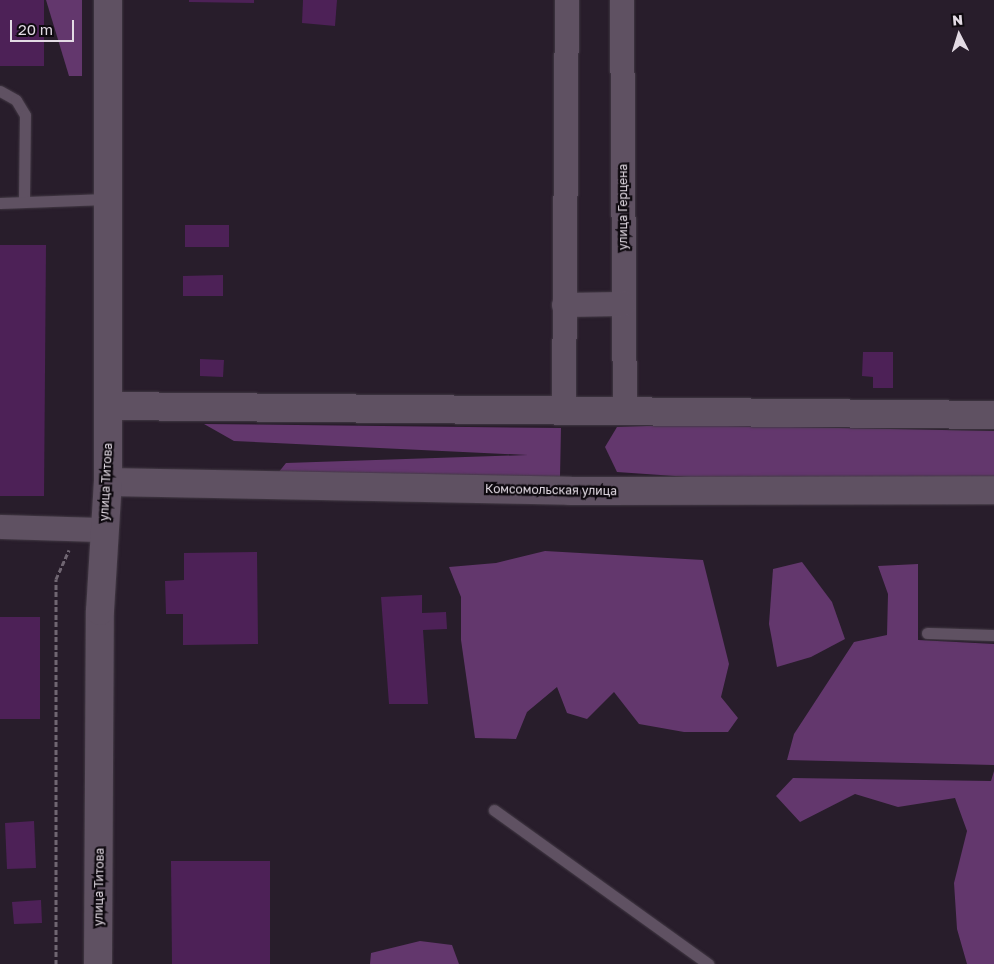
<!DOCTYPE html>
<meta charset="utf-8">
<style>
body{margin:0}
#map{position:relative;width:994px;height:964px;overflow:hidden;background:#281d2b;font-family:"Golos Text",sans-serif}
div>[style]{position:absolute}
.forest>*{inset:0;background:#63376d}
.building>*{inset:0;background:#4d2157}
.path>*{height:3px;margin-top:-1.5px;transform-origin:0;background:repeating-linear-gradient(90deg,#706672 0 5px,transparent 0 7.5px)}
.roads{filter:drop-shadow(0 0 1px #433a45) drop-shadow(0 0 1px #433a45)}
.lane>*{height:11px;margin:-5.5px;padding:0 5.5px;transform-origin:5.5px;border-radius:5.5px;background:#5f5162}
.street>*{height:24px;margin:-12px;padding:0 12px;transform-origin:12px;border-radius:12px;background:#5f5162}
.secondary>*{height:28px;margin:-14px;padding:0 14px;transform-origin:14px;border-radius:14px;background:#5f5162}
span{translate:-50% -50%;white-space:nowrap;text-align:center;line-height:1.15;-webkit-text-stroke:4.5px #0e090f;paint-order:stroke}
.street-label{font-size:12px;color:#e3dbe4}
.north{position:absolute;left:934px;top:10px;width:50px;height:50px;-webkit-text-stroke:4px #0e090f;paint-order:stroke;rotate:355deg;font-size:14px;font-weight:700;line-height:20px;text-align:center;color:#e3dbe4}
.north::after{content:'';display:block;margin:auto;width:18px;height:22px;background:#e3dbe4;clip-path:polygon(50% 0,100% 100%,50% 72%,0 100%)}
.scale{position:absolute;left:10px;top:20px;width:64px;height:22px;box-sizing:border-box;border:2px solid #e3dbe4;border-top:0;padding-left:6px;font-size:15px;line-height:18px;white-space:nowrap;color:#e3dbe4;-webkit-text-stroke:4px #0e090f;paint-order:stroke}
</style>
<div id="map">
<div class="forest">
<div style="clip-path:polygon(46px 0,82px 0,82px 76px,69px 76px)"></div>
<div style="clip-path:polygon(204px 424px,561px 428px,560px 477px,274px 478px,286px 463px,528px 455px,234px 441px)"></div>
<div style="clip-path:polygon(676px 425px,994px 431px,994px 478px,761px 482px,617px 472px,605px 447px,617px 427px)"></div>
<div style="clip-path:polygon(545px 551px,703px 560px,729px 664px,721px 697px,738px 718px,728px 732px,684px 732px,639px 724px,614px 692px,587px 719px,567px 713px,557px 687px,527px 712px,516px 739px,475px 738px,461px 640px,461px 597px,449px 567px,496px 563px)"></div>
<div style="clip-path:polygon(802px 562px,832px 602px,845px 639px,811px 657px,777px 667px,769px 624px,773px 569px)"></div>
<div style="clip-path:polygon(918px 564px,918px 640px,994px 644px,994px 765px,787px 760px,794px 734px,854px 642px,887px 635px,888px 594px,878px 566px)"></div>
<div style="clip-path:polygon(994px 771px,994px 964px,967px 964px,957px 929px,954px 883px,967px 831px,955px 798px,898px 807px,855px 794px,800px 822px,776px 796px,793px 778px,991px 781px)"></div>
<div style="clip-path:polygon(420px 941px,452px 945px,459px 964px,370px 964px,371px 953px)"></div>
</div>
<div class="building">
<div style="clip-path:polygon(0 0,44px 0,44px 66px,0 66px)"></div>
<div style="clip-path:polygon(189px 0,254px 0,254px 3px,189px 2px)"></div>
<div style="clip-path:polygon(303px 0,337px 0,335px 26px,302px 23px)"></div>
<div style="clip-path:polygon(185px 225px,229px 225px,229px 247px,185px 247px)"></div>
<div style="clip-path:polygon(0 245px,46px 245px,44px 496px,0 496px)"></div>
<div style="clip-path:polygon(223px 275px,223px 296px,183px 296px,183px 276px)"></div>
<div style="clip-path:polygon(863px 352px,893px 352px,893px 388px,873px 388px,873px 377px,862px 376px)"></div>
<div style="clip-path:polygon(200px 359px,224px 360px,223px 377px,200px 376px)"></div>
<div style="clip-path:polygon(257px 552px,258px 644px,183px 645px,183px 614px,166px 614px,165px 581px,184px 580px,184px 553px)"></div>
<div style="clip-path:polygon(422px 595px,422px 613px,446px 612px,447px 629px,423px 630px,428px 704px,389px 704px,381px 597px)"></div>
<div style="clip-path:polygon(0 617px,40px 617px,40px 719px,0 719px)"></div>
<div style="clip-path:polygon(34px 821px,36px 868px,7px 869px,5px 823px)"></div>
<div style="clip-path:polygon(171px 861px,270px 861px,270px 964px,172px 964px)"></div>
<div style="clip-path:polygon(41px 900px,42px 923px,14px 924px,12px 902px)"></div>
</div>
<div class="path">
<div style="left:56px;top:964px;width:385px;rotate:-90deg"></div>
<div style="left:56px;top:579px;width:32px;rotate:-66deg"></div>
</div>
<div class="roads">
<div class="lane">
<div style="left:0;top:91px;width:18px;rotate:29deg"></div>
<div style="left:16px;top:100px;width:17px;rotate:59deg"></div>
<div style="left:25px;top:115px;width:87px;rotate:90.7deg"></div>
<div style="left:0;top:203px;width:106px;rotate:-2.2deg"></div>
<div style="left:927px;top:633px;width:67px;rotate:1.7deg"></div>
<div style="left:494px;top:810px;width:264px;rotate:35.7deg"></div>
</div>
<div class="street">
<div style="left:622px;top:0;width:413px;rotate:89.6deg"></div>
<div style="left:564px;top:305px;width:59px;rotate:-1deg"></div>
<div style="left:564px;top:413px;width:413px;rotate:-89.6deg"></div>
<div style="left:0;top:527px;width:104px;rotate:1.7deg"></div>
</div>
<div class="secondary">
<div style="left:108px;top:406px;width:886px;rotate:0.58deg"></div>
<div style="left:108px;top:482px;width:462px;rotate:1.1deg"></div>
<div style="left:570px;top:491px;width:424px;rotate:-0.1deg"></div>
<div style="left:98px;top:964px;width:353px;rotate:-89.7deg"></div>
<div style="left:100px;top:611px;width:129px;rotate:-86.5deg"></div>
<div style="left:108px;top:482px;width:482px;rotate:-90deg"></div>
</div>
</div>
<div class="street-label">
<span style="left:623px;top:207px;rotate:-90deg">улица Герцена</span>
<span style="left:106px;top:482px;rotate:-87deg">улица Титова</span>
<span style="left:551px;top:490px;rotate:1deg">Комсомольская улица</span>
<span style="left:99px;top:887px;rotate:-89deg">улица Титова</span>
</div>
<div class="north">N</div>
<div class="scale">20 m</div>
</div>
